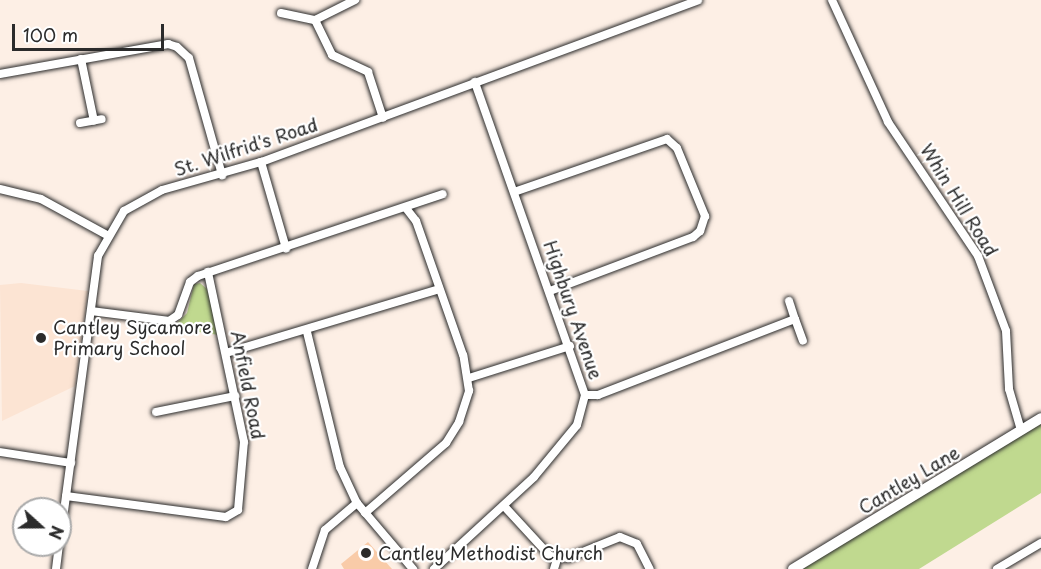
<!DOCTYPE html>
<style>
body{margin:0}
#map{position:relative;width:1041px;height:569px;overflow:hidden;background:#fdefe5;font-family:"Playpen Sans",sans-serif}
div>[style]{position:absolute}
.built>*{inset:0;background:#fce4d3}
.green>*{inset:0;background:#c0d98f}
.building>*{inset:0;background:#f9cba8}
.roads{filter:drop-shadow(0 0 2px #2b2b2b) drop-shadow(0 0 2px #2b2b2b)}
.minor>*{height:8px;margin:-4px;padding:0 4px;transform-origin:4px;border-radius:4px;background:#fff}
.secondary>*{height:10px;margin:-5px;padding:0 5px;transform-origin:5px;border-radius:5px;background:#fff}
.dots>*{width:16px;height:16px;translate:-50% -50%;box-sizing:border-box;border:3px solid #fff;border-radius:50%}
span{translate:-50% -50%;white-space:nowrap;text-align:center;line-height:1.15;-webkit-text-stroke:4.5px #fff;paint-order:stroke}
.street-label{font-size:18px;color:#2b2b2b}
.poi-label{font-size:18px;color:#2b2b2b}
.left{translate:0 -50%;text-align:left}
.north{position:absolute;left:12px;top:497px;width:60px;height:60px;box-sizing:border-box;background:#fff;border:2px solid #aaa;border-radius:50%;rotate:111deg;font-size:16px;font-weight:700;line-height:24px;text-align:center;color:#2b2b2b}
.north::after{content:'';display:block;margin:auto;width:21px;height:27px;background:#2b2b2b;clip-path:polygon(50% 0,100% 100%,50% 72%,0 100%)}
.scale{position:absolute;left:12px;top:24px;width:152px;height:27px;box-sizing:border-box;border:3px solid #2b2b2b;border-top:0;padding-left:8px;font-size:18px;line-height:21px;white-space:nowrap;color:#2b2b2b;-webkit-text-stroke:4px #fff;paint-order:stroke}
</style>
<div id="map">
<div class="built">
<div style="clip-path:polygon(21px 283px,88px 291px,75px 386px,2px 421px,0 285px)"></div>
</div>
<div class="green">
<div style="clip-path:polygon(200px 283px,207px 289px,219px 335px,172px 328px,187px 313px,194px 284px)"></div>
<div style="clip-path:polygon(1041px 419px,1041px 493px,919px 569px,796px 569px)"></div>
</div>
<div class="building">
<div style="clip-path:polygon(368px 542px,392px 569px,344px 569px,341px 564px)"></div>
</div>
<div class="roads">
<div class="minor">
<div style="left:832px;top:0;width:134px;rotate:65.3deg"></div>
<div style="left:888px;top:122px;width:161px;rotate:56.1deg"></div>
<div style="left:978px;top:256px;width:80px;rotate:69.5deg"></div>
<div style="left:1006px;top:331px;width:58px;rotate:87deg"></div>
<div style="left:1009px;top:389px;width:43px;rotate:73.7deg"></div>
<div style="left:281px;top:13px;width:35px;rotate:12deg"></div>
<div style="left:315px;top:20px;width:45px;rotate:-26.6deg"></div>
<div style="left:315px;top:20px;width:39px;rotate:64deg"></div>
<div style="left:332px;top:55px;width:40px;rotate:25deg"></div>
<div style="left:368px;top:72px;width:48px;rotate:71.9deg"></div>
<div style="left:81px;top:59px;width:63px;rotate:78.2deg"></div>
<div style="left:0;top:74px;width:171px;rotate:-10.1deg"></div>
<div style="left:168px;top:44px;width:9px;rotate:18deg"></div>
<div style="left:177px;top:47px;width:16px;rotate:43deg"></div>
<div style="left:189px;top:58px;width:122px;rotate:74.2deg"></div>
<div style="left:80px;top:123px;width:22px;rotate:-10deg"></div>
<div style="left:261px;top:162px;width:90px;rotate:73.8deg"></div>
<div style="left:0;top:189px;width:42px;rotate:13.7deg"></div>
<div style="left:41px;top:199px;width:75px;rotate:28.6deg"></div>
<div style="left:514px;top:192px;width:162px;rotate:-19.1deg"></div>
<div style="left:667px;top:139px;width:13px;rotate:42deg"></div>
<div style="left:677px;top:148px;width:74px;rotate:67.6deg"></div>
<div style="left:705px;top:216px;width:16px;rotate:108deg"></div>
<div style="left:700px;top:231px;width:9px;rotate:139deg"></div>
<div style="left:693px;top:237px;width:153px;rotate:159.3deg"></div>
<div style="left:789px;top:301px;width:19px;rotate:72deg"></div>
<div style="left:91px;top:311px;width:79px;rotate:7.3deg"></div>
<div style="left:169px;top:321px;width:11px;rotate:-34deg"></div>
<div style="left:178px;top:315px;width:35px;rotate:-70deg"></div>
<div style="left:190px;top:282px;width:10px;rotate:-37deg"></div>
<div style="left:198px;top:276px;width:258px;rotate:-18.5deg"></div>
<div style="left:307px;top:332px;width:139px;rotate:76.3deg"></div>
<div style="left:340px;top:467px;width:40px;rotate:65deg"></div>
<div style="left:357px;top:503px;width:87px;rotate:49.7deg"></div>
<div style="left:226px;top:353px;width:222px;rotate:-16.7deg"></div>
<div style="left:469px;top:378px;width:106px;rotate:-17.6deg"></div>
<div style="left:585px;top:395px;width:13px"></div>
<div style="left:598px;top:395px;width:211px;rotate:-21.1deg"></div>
<div style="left:795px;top:319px;width:23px;rotate:70deg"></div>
<div style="left:156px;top:412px;width:81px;rotate:-11.4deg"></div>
<div style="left:0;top:452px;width:72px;rotate:8.8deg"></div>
<div style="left:66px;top:496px;width:161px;rotate:7.5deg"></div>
<div style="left:226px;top:517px;width:14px;rotate:-30deg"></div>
<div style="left:238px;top:510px;width:68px;rotate:-85deg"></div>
<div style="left:244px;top:442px;width:174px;rotate:-102deg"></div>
<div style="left:504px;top:506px;width:68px;rotate:47.4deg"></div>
<div style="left:550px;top:556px;width:18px;rotate:6deg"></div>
<div style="left:568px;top:558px;width:56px;rotate:-22deg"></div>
<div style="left:620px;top:537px;width:18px;rotate:22deg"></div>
<div style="left:637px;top:544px;width:28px;rotate:63deg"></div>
<div style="left:365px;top:513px;width:107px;rotate:-40.8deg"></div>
<div style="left:446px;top:443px;width:25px;rotate:-58deg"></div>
<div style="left:459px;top:422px;width:33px;rotate:-72deg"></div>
<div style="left:469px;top:391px;width:36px;rotate:-99deg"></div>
<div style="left:463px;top:355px;width:142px;rotate:-109.3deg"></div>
<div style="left:416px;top:221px;width:16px;rotate:-128deg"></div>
<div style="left:60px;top:541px;width:288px;rotate:-82.4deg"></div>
<div style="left:98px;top:256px;width:52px;rotate:-60deg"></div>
<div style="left:124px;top:211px;width:43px;rotate:-28.9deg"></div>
<div style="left:162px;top:190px;width:103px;rotate:-15.8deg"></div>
<div style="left:261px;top:162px;width:466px;rotate:-20.3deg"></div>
<div style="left:56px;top:569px;width:24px;rotate:-83deg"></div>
<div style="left:312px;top:569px;width:41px;rotate:-71.6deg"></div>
<div style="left:325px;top:530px;width:42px;rotate:-40.2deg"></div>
<div style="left:434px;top:569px;width:136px;rotate:-42.6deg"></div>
<div style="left:534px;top:477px;width:67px;rotate:-50.4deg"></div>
<div style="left:577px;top:425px;width:31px;rotate:-75deg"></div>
<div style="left:585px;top:395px;width:332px;rotate:-109.4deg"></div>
<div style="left:554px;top:569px;width:10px;rotate:-73deg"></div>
<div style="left:997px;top:569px;width:51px;rotate:-30.6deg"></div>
</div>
<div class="secondary">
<div style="left:793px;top:569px;width:290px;rotate:-31.3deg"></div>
</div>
</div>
<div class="dots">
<div style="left:41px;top:338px;background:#2b2b2b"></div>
<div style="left:366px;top:553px;background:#2b2b2b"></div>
</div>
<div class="street-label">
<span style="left:246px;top:147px;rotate:-18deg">St. Wilfrid's Road</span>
<span style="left:959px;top:200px;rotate:58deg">Whin Hill Road</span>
<span style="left:573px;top:310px;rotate:71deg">Highbury Avenue</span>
<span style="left:248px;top:385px;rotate:79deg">Anfield Road</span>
<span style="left:909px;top:480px;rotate:-31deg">Cantley Lane</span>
</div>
<div class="poi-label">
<span class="left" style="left:53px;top:338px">Cantley Sycamore<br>Primary School</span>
<span class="left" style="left:378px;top:553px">Cantley Methodist Church</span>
</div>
<div class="north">N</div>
<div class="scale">100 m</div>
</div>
